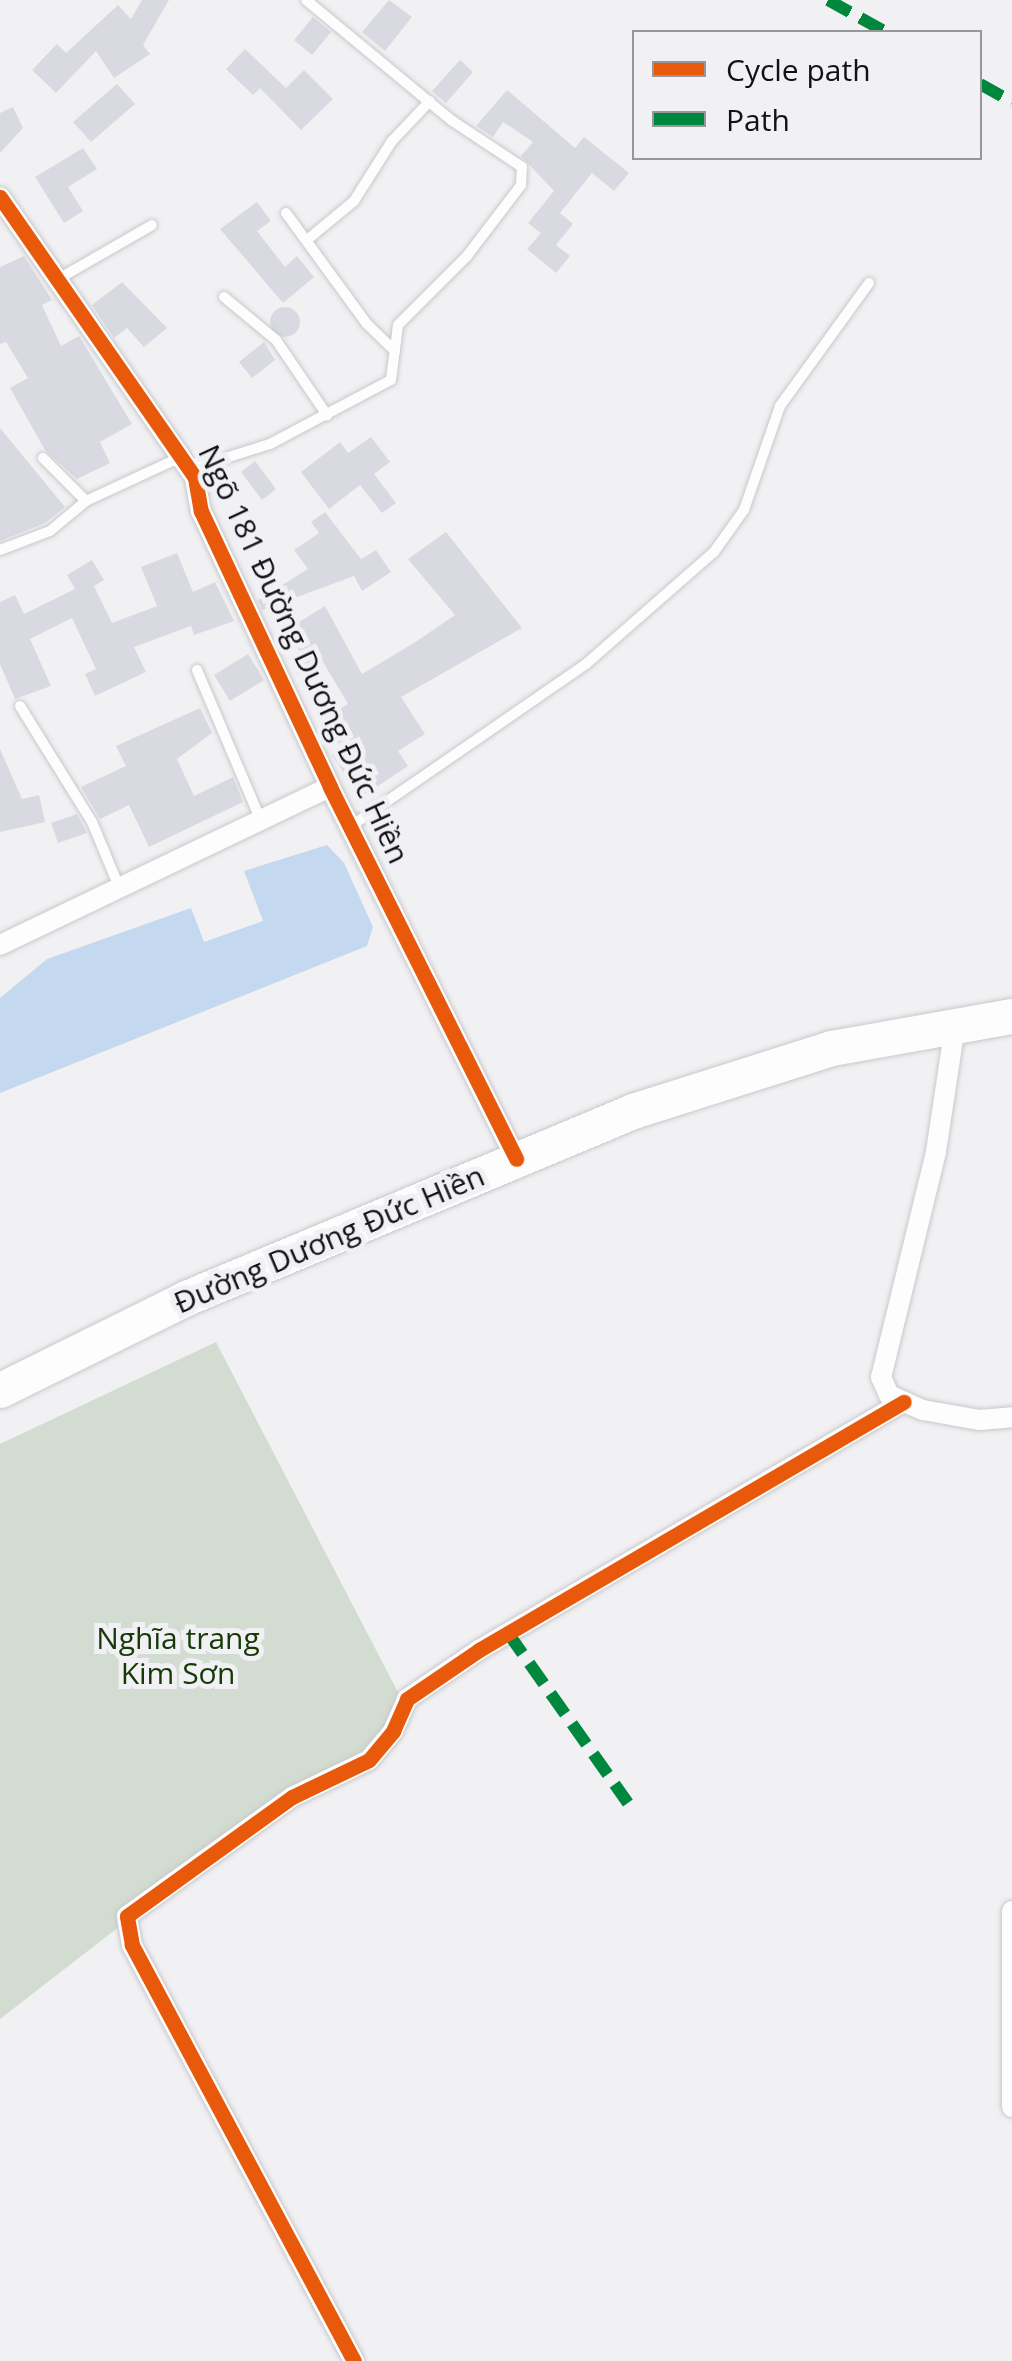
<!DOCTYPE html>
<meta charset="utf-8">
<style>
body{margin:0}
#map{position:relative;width:1012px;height:2361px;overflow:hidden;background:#f1f1f4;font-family:"Open Sans",sans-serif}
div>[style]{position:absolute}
.green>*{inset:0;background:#d3dcd1}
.water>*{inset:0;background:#c4d8f0}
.building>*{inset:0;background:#d9d9e2}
.round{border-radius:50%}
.roads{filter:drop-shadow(0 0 2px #c9c9cb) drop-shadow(0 0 2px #c9c9cb)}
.lane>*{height:10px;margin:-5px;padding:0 5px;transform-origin:5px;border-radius:5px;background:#fdfdfd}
.street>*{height:20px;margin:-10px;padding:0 10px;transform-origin:10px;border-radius:10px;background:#fdfdfd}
.highway>*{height:35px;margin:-17.5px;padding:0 17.5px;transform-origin:17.5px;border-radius:17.5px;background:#fdfdfd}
.quiet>*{height:12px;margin-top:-6px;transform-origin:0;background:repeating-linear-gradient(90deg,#00873e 0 25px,transparent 0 37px)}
.cycleway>*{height:15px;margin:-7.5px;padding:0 7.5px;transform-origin:7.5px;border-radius:7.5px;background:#e8590c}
span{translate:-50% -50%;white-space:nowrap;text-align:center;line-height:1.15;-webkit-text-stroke:10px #f0f0f5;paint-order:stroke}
.street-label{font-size:30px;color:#121214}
.park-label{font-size:30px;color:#163905}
.legend{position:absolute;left:632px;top:30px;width:350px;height:130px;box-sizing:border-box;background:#f0f0f5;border:2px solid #97979b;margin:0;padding:12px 18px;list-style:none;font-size:30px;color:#121214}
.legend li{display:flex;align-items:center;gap:20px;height:50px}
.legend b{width:50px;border:2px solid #97979b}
</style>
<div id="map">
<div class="green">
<div style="clip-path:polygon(216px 1342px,402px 1700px,369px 1760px,284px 1799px,0 2019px,0 1444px)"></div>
</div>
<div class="water">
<div style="clip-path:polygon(327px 845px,344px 863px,373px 927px,367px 946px,0 1093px,0 998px,47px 959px,191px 908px,204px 942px,263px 921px,244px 871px)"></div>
</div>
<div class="building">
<div style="clip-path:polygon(142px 0,169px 0,143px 45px,150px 54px,114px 78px,96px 51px,56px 93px,32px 70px,57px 44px,66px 53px,118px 5px,131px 19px)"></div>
<div style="clip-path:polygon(389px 0,412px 17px,385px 51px,362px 32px)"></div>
<div style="clip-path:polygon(313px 17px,331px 32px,312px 55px,294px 40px)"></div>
<div style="clip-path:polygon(245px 49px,286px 88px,304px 70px,333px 99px,301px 130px,260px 88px,253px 95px,226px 69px)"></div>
<div style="clip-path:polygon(460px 60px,473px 72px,446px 103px,432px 91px)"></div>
<div style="clip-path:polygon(117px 84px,135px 104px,91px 142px,73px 122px)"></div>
<div style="clip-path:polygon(507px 90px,575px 148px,584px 137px,629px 173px,614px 191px,592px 173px,560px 213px,573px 224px,556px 245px,570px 256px,556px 273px,527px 249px,541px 233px,528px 223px,554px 191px,521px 156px,533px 142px,503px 122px,493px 137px,476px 126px)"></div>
<div style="clip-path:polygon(13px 107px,23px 128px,0 153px,0 113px)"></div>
<div style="clip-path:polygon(83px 148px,97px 169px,68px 187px,83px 211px,64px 223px,35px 177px)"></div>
<div style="clip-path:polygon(257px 202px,271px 221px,257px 231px,285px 267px,297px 256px,314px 277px,283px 303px,220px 229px)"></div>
<div style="clip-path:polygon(24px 256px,52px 300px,42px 305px,61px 346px,79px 336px,132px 424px,100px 442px,110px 463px,77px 479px,45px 450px,10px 388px,28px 378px,6px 342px,0 344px,0 267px)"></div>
<div style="clip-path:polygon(122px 282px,167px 328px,144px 347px,127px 328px,114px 338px,92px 305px)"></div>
<div class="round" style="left:270px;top:307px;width:30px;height:30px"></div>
<div style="clip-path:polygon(264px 342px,275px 360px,252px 378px,239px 362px)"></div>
<div style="clip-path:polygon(0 428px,65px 507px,45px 523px,0 541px)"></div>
<div style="clip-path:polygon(371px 437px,390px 462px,374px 474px,396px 503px,382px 513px,360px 485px,329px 509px,301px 472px,340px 442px,348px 453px)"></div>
<div style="clip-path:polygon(255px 461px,276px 489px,262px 500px,241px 472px)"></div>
<div style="clip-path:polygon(325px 512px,361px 559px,376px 550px,391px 572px,362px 591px,354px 576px,262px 610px,258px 600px,308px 569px,294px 550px,319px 533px,311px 522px)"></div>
<div style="clip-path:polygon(446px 532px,522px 628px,401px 697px,425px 734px,398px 751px,408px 766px,360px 798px,332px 755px,342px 749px,323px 719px,348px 704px,323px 662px,298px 675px,289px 658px,300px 652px,286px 630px,325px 606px,362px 674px,414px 643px,455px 615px,408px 559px)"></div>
<div style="clip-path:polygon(177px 553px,193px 592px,215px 582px,234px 621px,194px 635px,191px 626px,134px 647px,146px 672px,95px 696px,85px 674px,96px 669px,72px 618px,30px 639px,51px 686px,15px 699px,0 664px,0 602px,15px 595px,24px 614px,75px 589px,67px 575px,92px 560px,104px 580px,94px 586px,112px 623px,157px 606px,141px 567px)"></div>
<div style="clip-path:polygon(248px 654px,264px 680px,230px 701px,214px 675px)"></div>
<div style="clip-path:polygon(200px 708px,212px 733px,177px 759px,194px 796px,233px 777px,243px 802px,149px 847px,129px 805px,100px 819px,81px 787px,126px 766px,116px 746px)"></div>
<div style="clip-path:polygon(0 749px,22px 799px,39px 795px,45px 822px,0 832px)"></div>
<div style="clip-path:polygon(77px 814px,87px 833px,58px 843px,51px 823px)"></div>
</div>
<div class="roads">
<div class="lane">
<div style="left:286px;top:213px;width:137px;rotate:53.9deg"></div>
<div style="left:367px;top:324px;width:39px;rotate:44deg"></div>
<div style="left:307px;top:240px;width:61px;rotate:-39.7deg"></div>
<div style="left:354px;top:201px;width:71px;rotate:-57.7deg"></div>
<div style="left:392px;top:141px;width:55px;rotate:-46.5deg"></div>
<div style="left:60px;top:278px;width:106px;rotate:-29.9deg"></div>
<div style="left:224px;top:297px;width:67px;rotate:39.6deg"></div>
<div style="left:276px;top:340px;width:91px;rotate:55.8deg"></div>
<div style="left:43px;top:458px;width:61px;rotate:45deg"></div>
<div style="left:0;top:550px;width:53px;rotate:-20.8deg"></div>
<div style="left:50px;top:531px;width:47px;rotate:-39.8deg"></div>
<div style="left:86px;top:501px;width:95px;rotate:-24.9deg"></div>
<div style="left:172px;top:461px;width:31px;rotate:7deg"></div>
<div style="left:203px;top:465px;width:70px;rotate:-17.4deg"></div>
<div style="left:270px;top:444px;width:137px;rotate:-27.9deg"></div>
<div style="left:391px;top:380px;width:55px;rotate:-82.7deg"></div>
<div style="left:398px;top:325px;width:98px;rotate:-45deg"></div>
<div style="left:467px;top:256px;width:89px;rotate:-52.7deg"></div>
<div style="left:521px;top:185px;width:18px;rotate:-87deg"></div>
<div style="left:522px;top:167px;width:85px;rotate:-146.5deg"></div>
<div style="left:451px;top:120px;width:188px;rotate:-140.4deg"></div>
<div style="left:197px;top:670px;width:164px;rotate:67deg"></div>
<div style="left:20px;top:706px;width:137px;rotate:58.2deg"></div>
<div style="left:92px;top:822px;width:70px;rotate:67.4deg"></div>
<div style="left:354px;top:824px;width:282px;rotate:-34.6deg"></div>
<div style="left:586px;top:664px;width:170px;rotate:-41.2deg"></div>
<div style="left:714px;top:552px;width:52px;rotate:-54.5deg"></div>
<div style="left:744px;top:510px;width:110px;rotate:-70.9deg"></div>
<div style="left:780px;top:406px;width:152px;rotate:-54.1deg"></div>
</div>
<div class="street">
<div style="left:0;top:197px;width:342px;rotate:55.2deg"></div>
<div style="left:195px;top:478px;width:34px;rotate:80deg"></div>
<div style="left:201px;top:511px;width:305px;rotate:64.9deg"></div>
<div style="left:330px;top:787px;width:416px;rotate:63.4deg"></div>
<div style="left:0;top:945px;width:366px;rotate:-25.6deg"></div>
<div style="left:955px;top:1026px;width:127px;rotate:98.6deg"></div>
<div style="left:936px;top:1152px;width:232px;rotate:103.7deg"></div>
<div style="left:881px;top:1377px;width:20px;rotate:66deg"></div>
<div style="left:889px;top:1395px;width:37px;rotate:24deg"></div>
<div style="left:923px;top:1410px;width:58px;rotate:10deg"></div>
<div style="left:980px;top:1420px;width:32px;rotate:-5deg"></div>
<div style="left:1012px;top:1911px;width:196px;rotate:90deg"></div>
<div style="left:354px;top:2361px;width:472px;rotate:-118.1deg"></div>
<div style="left:132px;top:1945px;width:29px;rotate:-100deg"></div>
<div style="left:127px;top:1916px;width:203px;rotate:-35.8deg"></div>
<div style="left:292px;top:1797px;width:85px;rotate:-25.7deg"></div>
<div style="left:369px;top:1760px;width:38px;rotate:-50deg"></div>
<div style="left:393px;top:1731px;width:35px;rotate:-66deg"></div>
<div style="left:407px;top:1699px;width:87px;rotate:-34.2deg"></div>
<div style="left:479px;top:1650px;width:492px;rotate:-30.3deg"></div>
</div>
<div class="highway">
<div style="left:0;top:1390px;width:208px;rotate:-26.3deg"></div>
<div style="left:186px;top:1298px;width:485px;rotate:-22.7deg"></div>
<div style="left:633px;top:1111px;width:209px;rotate:-17.6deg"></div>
<div style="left:832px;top:1048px;width:183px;rotate:-10.1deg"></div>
</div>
</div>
<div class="quiet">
<div style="left:828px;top:0;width:66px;rotate:28.9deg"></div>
<div style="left:980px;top:84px;width:37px;rotate:29deg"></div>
<div style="left:508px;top:1633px;width:208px;rotate:54.8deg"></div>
</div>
<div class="cycleway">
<div style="left:0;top:197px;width:342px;rotate:55.2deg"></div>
<div style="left:195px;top:478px;width:34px;rotate:80deg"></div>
<div style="left:201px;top:511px;width:305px;rotate:64.9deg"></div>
<div style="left:330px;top:787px;width:416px;rotate:63.4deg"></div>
<div style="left:354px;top:2361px;width:472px;rotate:-118.1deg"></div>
<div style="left:132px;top:1945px;width:29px;rotate:-100deg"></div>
<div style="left:127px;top:1916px;width:203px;rotate:-35.8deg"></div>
<div style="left:292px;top:1797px;width:85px;rotate:-25.7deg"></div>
<div style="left:369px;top:1760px;width:38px;rotate:-50deg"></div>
<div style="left:393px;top:1731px;width:35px;rotate:-66deg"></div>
<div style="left:407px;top:1699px;width:87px;rotate:-34.2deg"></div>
<div style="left:479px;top:1650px;width:492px;rotate:-30.3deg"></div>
</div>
<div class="street-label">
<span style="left:304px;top:654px;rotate:65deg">Ngõ 181 Đường Dương Đức Hiền</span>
<span style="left:329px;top:1239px;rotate:-23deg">Đường Dương Đức Hiền</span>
</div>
<div class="park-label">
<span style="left:178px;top:1655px">Nghĩa trang<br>Kim Sơn</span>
</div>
<ul class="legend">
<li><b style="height:12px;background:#e8590c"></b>Cycle path</li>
<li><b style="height:12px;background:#00873e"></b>Path</li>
</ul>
</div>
